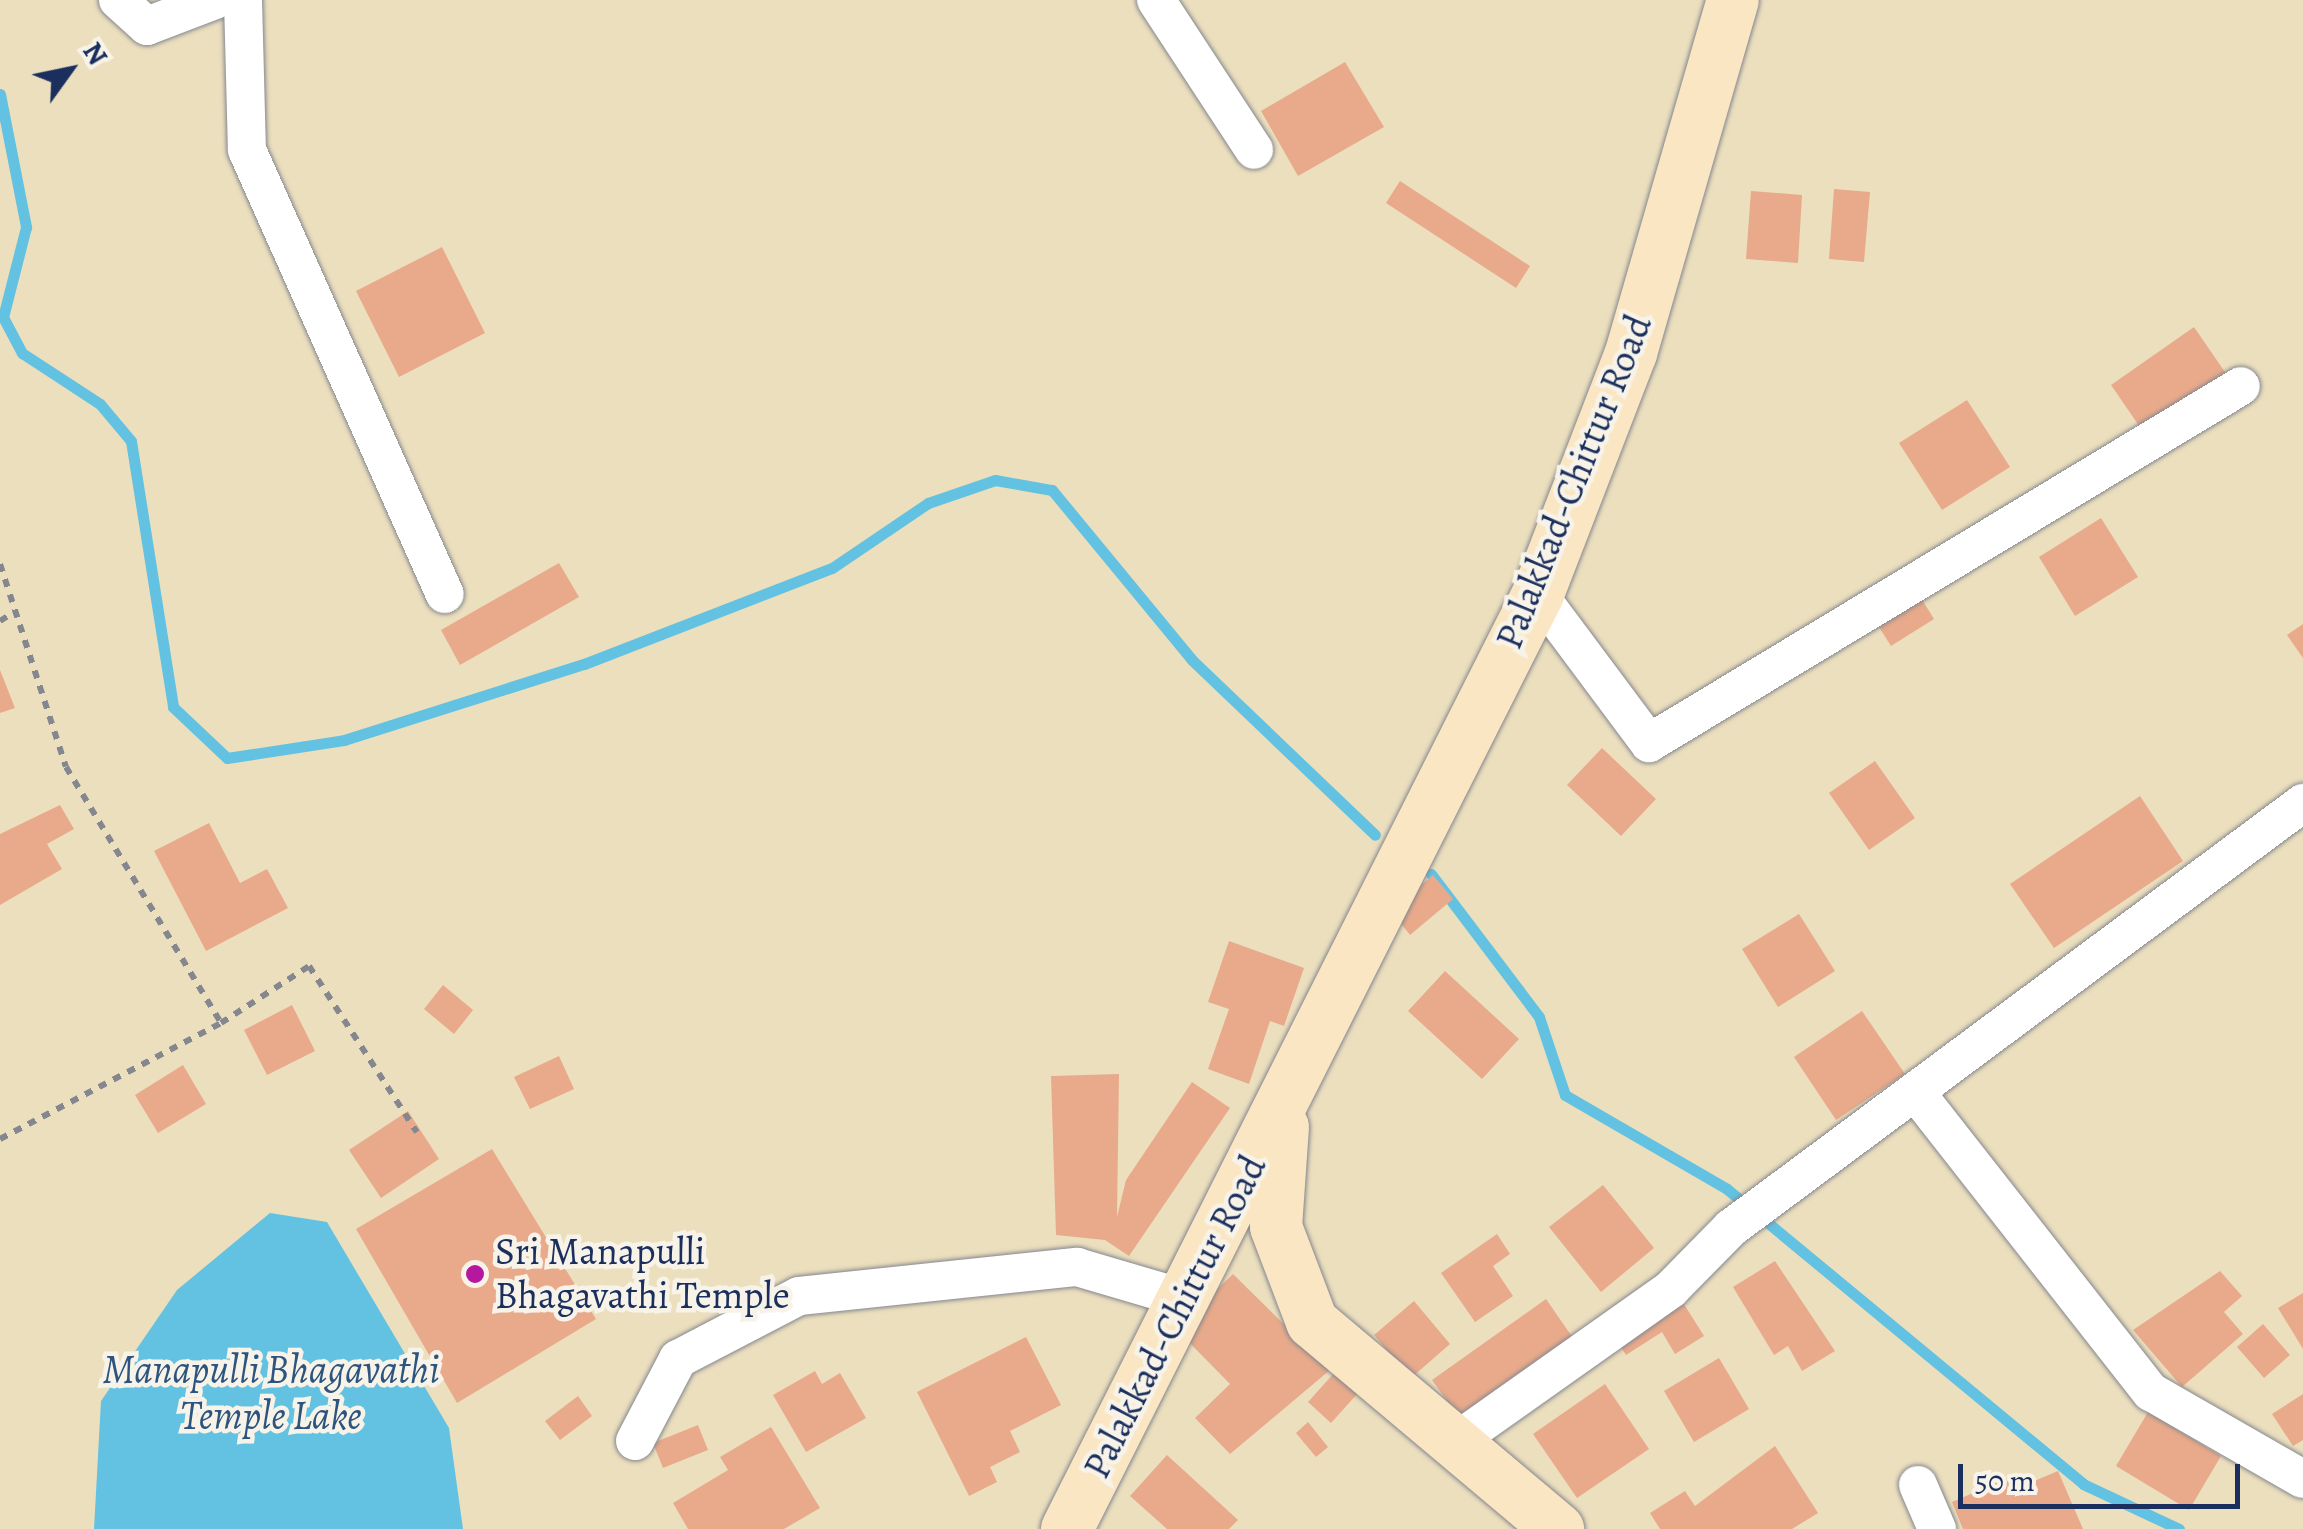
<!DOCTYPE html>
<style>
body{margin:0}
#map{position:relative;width:2303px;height:1529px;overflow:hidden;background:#ecdfbe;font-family:Alegreya,serif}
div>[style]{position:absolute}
.water>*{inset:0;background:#63c2e1}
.stream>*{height:11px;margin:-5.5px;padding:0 5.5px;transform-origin:5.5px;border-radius:5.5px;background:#63c2e1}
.building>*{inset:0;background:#e8aa8b}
.path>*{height:6px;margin-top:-3px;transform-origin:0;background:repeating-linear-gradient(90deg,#84878e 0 8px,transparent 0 16px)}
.roads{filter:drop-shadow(0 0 2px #84878e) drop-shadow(0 0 2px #84878e)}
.street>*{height:38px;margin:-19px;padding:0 19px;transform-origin:19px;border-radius:19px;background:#fff}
.secondary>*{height:52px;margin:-26px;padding:0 26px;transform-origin:26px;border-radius:26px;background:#fbe6c4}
.dots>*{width:28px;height:28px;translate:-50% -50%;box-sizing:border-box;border:5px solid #f7f3e8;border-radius:50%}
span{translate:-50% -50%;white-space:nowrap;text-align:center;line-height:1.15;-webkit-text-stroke:9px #f7f3e8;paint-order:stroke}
.street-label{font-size:38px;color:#1b2f5e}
.poi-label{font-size:38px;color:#1b2f5e}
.left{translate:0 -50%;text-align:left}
.water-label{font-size:40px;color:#2d547f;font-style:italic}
.north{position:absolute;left:20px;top:20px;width:100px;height:100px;-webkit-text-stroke:8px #f7f3e8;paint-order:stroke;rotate:57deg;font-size:28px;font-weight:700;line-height:40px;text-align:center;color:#1b2f5e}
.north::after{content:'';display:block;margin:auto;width:35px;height:45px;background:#1b2f5e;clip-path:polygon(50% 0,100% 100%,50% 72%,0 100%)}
.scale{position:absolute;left:1958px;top:1464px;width:282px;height:45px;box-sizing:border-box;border:5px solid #1b2f5e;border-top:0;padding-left:12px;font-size:30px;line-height:35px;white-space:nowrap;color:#1b2f5e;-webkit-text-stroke:8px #f7f3e8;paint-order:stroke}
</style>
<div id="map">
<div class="water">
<div style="clip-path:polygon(270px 1213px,327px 1222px,449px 1428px,463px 1529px,94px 1529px,101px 1401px,177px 1290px)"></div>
</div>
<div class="stream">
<div style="left:0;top:94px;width:136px;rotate:78.9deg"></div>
<div style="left:26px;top:227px;width:93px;rotate:104.3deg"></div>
<div style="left:3px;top:317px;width:41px;rotate:62.2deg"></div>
<div style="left:22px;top:353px;width:93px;rotate:33.2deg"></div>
<div style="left:100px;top:404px;width:48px;rotate:50deg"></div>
<div style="left:131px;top:441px;width:269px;rotate:81deg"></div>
<div style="left:173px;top:707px;width:74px;rotate:43.4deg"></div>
<div style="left:227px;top:758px;width:118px;rotate:-8.7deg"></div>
<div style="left:344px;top:740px;width:252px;rotate:-17.6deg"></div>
<div style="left:584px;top:664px;width:266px;rotate:-21.2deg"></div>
<div style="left:832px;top:568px;width:116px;rotate:-34.1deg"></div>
<div style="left:928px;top:503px;width:71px;rotate:-18.9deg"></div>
<div style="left:995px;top:480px;width:58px;rotate:10deg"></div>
<div style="left:1052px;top:490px;width:220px;rotate:50.5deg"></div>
<div style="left:1192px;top:660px;width:253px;rotate:43.7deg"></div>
<div style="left:1431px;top:874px;width:179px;rotate:52.9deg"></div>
<div style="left:1539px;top:1017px;width:82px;rotate:71.6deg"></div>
<div style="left:1565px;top:1095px;width:187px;rotate:30.1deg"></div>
<div style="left:1727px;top:1189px;width:462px;rotate:39.6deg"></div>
<div style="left:2083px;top:1484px;width:106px;rotate:25.1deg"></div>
</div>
<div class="building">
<div style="clip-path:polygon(1345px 62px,1384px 127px,1298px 176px,1261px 111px)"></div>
<div style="clip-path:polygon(1400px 181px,1530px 266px,1516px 288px,1386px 203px)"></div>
<div style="clip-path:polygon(1834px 189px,1870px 192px,1864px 262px,1829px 259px)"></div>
<div style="clip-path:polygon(1751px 191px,1802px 195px,1798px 263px,1746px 259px)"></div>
<div style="clip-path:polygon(442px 247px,485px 333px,399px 377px,356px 291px)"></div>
<div style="clip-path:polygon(2194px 327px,2227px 375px,2144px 433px,2111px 385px)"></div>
<div style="clip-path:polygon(1967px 400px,2010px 467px,1942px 510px,1899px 443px)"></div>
<div style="clip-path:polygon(2101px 518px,2138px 577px,2075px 616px,2039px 557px)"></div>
<div style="clip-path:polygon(559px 563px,579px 597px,460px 665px,441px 630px)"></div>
<div style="clip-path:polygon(1921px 598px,1934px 619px,1891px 646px,1877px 624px)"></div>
<div style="clip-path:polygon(2303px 624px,2303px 658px,2287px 635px)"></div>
<div style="clip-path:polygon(0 670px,15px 708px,0 713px)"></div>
<div style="clip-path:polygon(1602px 748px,1656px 799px,1621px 836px,1567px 785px)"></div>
<div style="clip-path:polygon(1875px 761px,1915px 818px,1869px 850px,1829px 793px)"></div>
<div style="clip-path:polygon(2140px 796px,2183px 861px,2054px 948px,2010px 884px)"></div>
<div style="clip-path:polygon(60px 805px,74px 829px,47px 844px,62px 869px,0 905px,0 834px)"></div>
<div style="clip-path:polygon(209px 823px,240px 883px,267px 869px,288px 908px,206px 951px,154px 851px)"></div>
<div style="clip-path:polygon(1433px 875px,1453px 899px,1410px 935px,1391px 911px)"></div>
<div style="clip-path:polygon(1799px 914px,1835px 971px,1778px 1007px,1742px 949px)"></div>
<div style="clip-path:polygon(1229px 941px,1304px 968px,1284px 1026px,1270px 1021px,1249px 1084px,1208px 1069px,1229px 1009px,1208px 1002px)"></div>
<div style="clip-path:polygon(1445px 971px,1519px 1039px,1482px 1079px,1408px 1011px)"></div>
<div style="clip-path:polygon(443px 985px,473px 1010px,454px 1034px,424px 1009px)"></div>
<div style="clip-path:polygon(292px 1005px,315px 1051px,267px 1075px,244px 1030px)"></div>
<div style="clip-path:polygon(1862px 1011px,1905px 1074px,1836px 1120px,1794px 1057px)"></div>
<div style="clip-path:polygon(559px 1056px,574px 1089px,530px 1109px,514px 1077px)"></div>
<div style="clip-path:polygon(183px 1065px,206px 1104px,158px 1133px,135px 1095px)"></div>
<div style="clip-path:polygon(1119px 1074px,1117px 1217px,1126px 1180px,1192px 1082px,1230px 1108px,1129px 1256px,1105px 1240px,1056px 1235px,1051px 1076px)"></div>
<div style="clip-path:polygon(408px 1111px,439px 1159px,381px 1198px,349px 1150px)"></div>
<div style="clip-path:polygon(492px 1149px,596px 1319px,457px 1403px,356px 1229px)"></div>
<div style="clip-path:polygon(1603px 1185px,1654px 1248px,1601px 1292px,1549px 1227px)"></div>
<div style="clip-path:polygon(1497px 1234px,1510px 1254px,1493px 1266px,1513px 1296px,1475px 1322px,1441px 1273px)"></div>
<div style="clip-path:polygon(1775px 1261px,1835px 1351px,1802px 1371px,1788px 1346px,1774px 1355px,1733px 1287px)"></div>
<div style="clip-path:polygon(2220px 1271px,2242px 1296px,2224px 1312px,2243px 1334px,2182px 1387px,2133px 1330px)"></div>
<div style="clip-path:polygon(1233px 1274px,1330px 1370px,1230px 1454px,1195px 1418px,1230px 1384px,1176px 1329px)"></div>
<div style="clip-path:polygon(1677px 1293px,1704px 1336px,1675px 1354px,1662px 1332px,1626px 1355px,1612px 1334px)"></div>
<div style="clip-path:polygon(2303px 1293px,2303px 1349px,2278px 1308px)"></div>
<div style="clip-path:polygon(1546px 1299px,1573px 1338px,1460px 1419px,1432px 1380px)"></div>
<div style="clip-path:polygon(1414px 1301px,1450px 1344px,1411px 1378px,1374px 1335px)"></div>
<div style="clip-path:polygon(2263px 1324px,2290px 1355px,2264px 1378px,2237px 1347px)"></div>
<div style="clip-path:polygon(1026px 1337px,1061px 1405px,1010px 1431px,1020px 1452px,990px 1467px,997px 1482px,969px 1496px,917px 1392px)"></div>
<div style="clip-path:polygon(1719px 1358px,1749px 1409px,1694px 1442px,1664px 1391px)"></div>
<div style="clip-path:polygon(815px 1371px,822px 1384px,840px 1373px,866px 1418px,806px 1452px,773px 1395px)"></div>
<div style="clip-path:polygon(1335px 1372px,1358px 1393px,1331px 1423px,1308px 1402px)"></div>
<div style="clip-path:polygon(1605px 1384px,1649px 1449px,1577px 1498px,1533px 1434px)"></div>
<div style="clip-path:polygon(2303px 1394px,2303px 1440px,2293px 1446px,2272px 1414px)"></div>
<div style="clip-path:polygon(578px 1396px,592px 1416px,560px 1440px,545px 1421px)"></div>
<div style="clip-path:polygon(2148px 1412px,2221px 1456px,2189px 1510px,2116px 1466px)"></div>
<div style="clip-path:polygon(1308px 1422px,1328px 1447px,1316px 1457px,1296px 1433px)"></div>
<div style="clip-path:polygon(698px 1425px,708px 1450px,663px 1468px,653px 1443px)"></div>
<div style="clip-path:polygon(771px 1427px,820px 1508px,784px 1529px,688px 1529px,673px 1503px,728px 1470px,720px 1457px)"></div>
<div style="clip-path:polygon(1775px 1446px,1818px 1513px,1792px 1529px,1660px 1529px,1650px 1513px,1685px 1491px,1695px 1506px)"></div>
<div style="clip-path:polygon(1167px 1455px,1238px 1520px,1229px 1529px,1167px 1529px,1130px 1496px)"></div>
<div style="clip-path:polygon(2058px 1471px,2083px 1529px,1963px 1529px,1952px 1502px,2008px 1478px,2013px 1490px)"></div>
</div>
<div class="path">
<div style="left:0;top:564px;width:213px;rotate:72deg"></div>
<div style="left:66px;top:767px;width:299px;rotate:58.8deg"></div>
<div style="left:221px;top:1023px;width:105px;rotate:-32.9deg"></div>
<div style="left:309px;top:966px;width:198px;rotate:57deg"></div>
<div style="left:0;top:621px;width:17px;rotate:-33deg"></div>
<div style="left:0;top:1139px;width:250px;rotate:-27.7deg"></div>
</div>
<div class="roads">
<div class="street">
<div style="left:118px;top:0;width:39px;rotate:42deg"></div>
<div style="left:147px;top:26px;width:73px;rotate:-20.9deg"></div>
<div style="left:243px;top:0;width:150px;rotate:88.5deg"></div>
<div style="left:247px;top:150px;width:486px;rotate:66deg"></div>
<div style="left:1156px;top:0;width:179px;rotate:56.8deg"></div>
<div style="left:1538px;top:594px;width:186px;rotate:53.3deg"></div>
<div style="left:1649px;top:743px;width:691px;rotate:-31.09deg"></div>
<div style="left:1917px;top:1094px;width:379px;rotate:51.9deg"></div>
<div style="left:2151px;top:1392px;width:175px;rotate:29.8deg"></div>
<div style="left:635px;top:1441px;width:93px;rotate:-62.3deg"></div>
<div style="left:678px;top:1359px;width:136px;rotate:-27.5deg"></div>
<div style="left:799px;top:1296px;width:280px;rotate:-6deg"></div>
<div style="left:1077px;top:1267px;width:109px;rotate:16.4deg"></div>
<div style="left:1455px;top:1442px;width:265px;rotate:-35.3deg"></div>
<div style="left:1671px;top:1289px;width:86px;rotate:-45.5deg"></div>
<div style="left:1731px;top:1228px;width:713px;rotate:-36.61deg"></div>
<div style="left:1918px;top:1485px;width:48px;rotate:66.6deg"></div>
</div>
<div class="secondary">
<div style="left:1283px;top:1127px;width:100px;rotate:94deg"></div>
<div style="left:1276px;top:1227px;width:102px;rotate:69.2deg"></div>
<div style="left:1312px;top:1322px;width:322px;rotate:40.1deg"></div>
<div style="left:1067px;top:1529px;width:1047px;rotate:-63.26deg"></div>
<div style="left:1538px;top:594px;width:258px;rotate:-68.9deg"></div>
<div style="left:1631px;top:353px;width:367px;rotate:-73.9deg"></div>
</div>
</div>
<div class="dots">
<div style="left:475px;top:1274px;background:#b5179e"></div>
</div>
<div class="street-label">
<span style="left:1574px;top:482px;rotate:-68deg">Palakkad-Chittur Road</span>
<span style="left:1175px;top:1317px;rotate:-63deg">Palakkad-Chittur Road</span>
</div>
<div class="poi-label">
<span class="left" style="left:495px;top:1274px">Sri Manapulli<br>Bhagavathi Temple</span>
</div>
<div class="water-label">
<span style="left:271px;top:1393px">Manapulli Bhagavathi<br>Temple Lake</span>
</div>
<div class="north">N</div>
<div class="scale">50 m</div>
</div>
